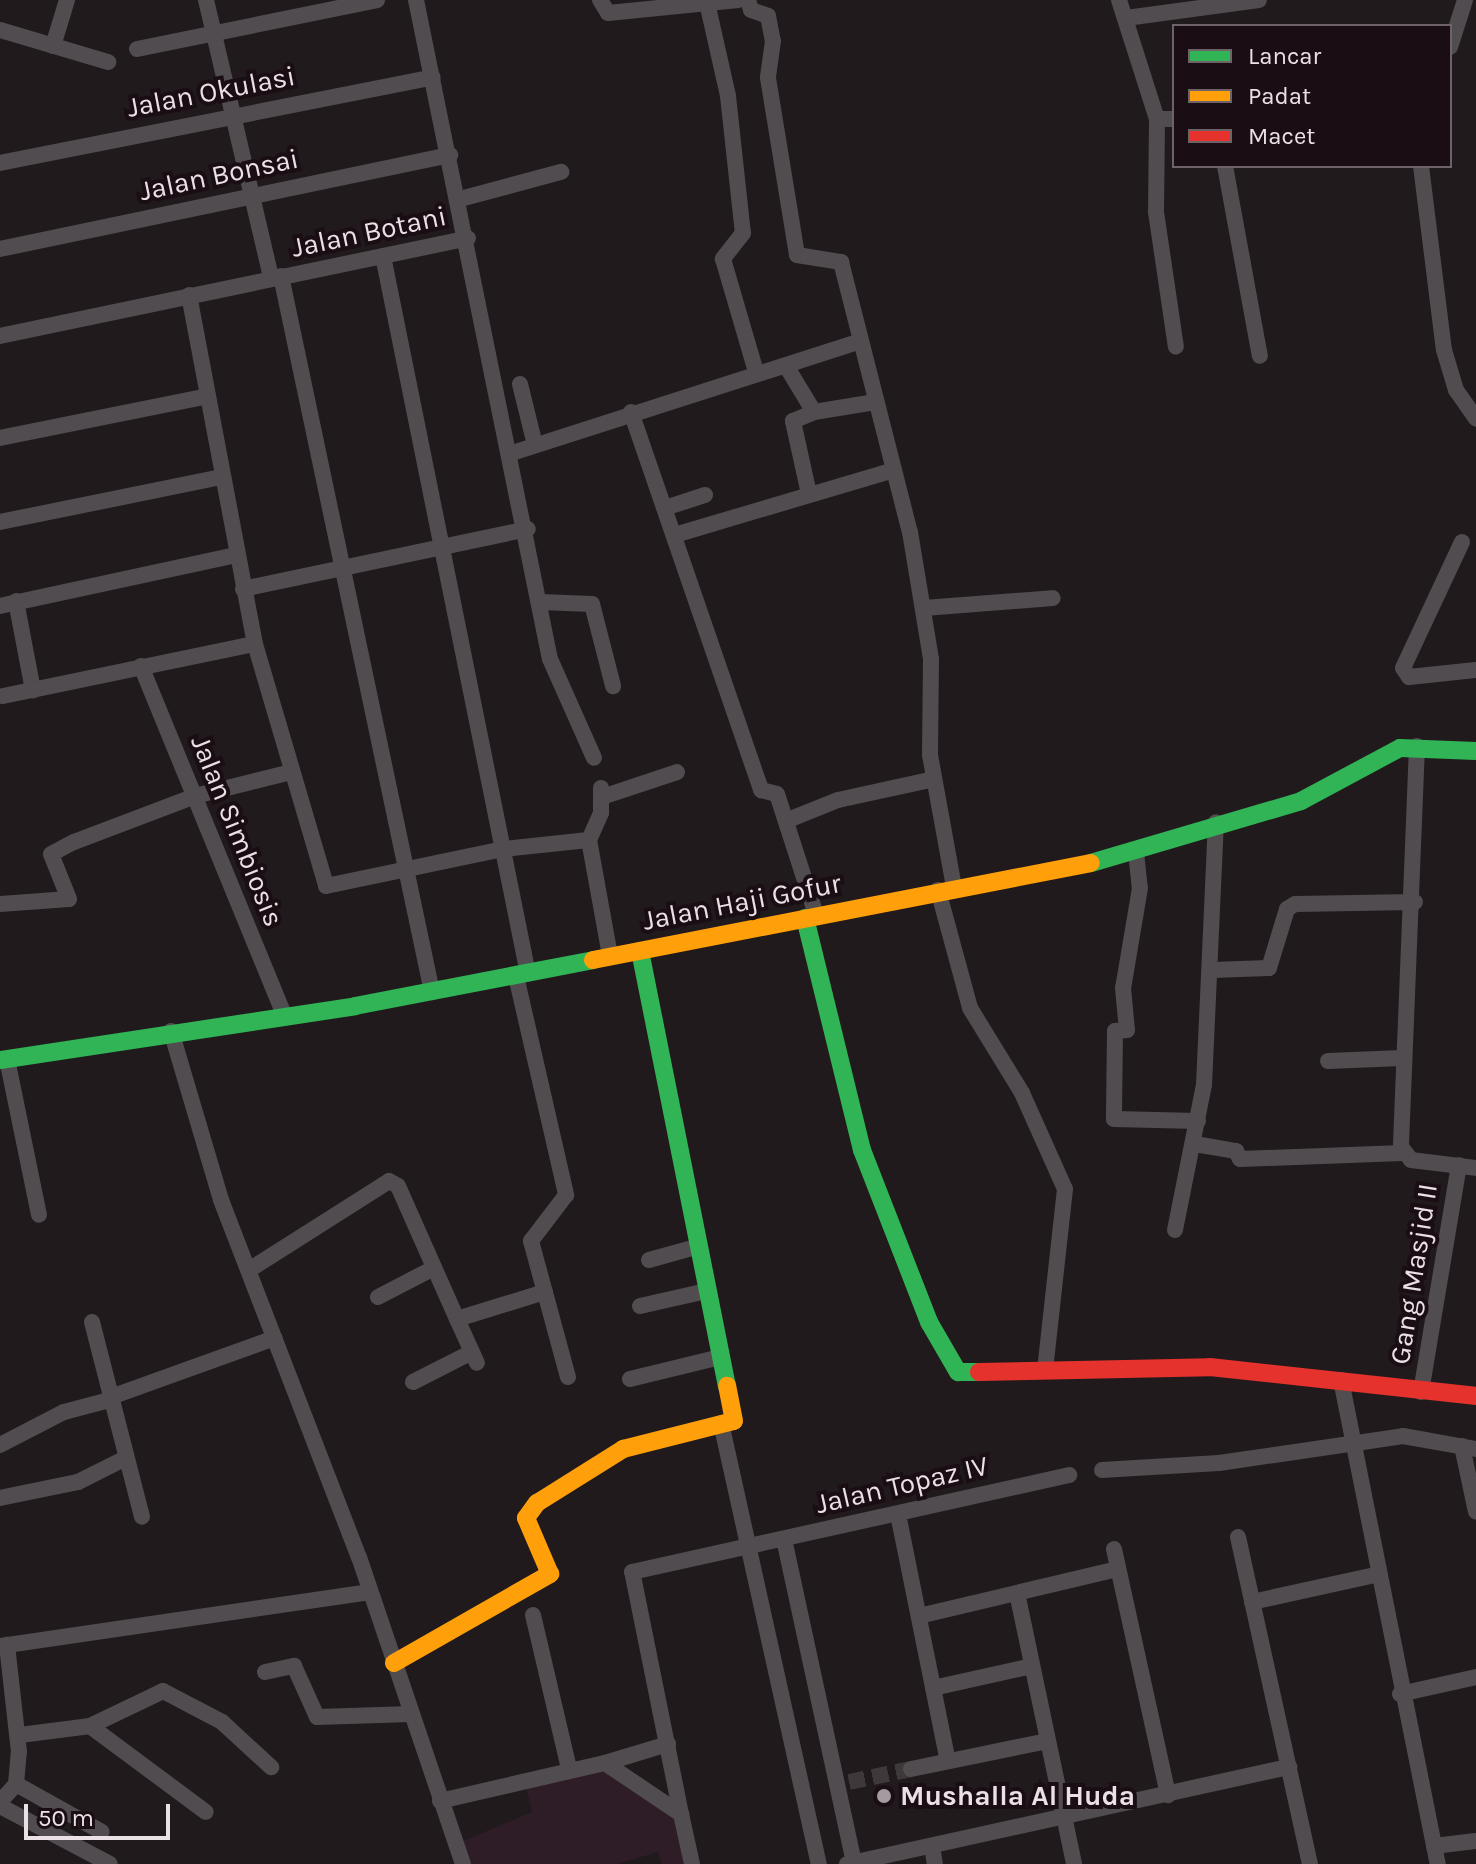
<!DOCTYPE html>
<style>
body{margin:0}
#map{position:relative;width:1476px;height:1864px;overflow:hidden;background:#201a1d;font-family:Karla,sans-serif}
div>[style]{position:absolute}
.built>*{inset:0;background:#2e1d27}
.street-tunnel>*{height:16px;margin-top:-8px;transform-origin:0;background:repeating-linear-gradient(90deg,#3e383b 0 16px,transparent 0 24px)}
.street>*{height:16px;margin:-8px;padding:0 8px;transform-origin:8px;border-radius:8px;background:#504c4f}
.fast>*{height:18px;margin:-9px;padding:0 9px;transform-origin:9px;border-radius:9px;background:#30b455}
.slow>*{height:18px;margin:-9px;padding:0 9px;transform-origin:9px;border-radius:9px;background:#ff9f0a}
.jam>*{height:18px;margin:-9px;padding:0 9px;transform-origin:9px;border-radius:9px;background:#e5322d}
.dots>*{width:22px;height:22px;translate:-50% -50%;box-sizing:border-box;border:4px solid #1a0e14;border-radius:50%}
span{translate:-50% -50%;white-space:nowrap;text-align:center;line-height:1.15;-webkit-text-stroke:8px #1a0e14;paint-order:stroke}
.street-label{font-size:28px;color:#eae1e6}
.poi-label{font-size:28px;color:#eae1e6;font-weight:700}
.left{translate:0 -50%;text-align:left}
.legend{position:absolute;left:1172px;top:24px;width:280px;height:144px;box-sizing:border-box;background:#1a0e14;border:2px solid #6d6268;margin:0;padding:10px 14px;list-style:none;font-size:24px;color:#eae1e6}
.legend li{display:flex;align-items:center;gap:16px;height:40px}
.legend b{width:40px;border:2px solid #6d6268}
.scale{position:absolute;left:24px;top:1804px;width:146px;height:36px;box-sizing:border-box;border:4px solid #eae1e6;border-top:0;padding-left:10px;font-size:24px;line-height:28px;white-space:nowrap;color:#eae1e6;-webkit-text-stroke:6px #1a0e14;paint-order:stroke}
</style>
<div id="map">
<div class="built">
<div style="clip-path:polygon(604px 1768px,676px 1817px,686px 1864px,662px 1864px,658px 1852px,617px 1864px,467px 1864px,459px 1843px,532px 1812px,526px 1786px)"></div>
</div>
<div class="street-tunnel">
<div style="left:849px;top:1782px;width:63px;rotate:-11.8deg"></div>
</div>
<div class="street">
<div style="left:206px;top:0;width:285px;rotate:76.8deg"></div>
<div style="left:416px;top:0;width:672px;rotate:78.51deg"></div>
<div style="left:550px;top:659px;width:108px;rotate:66deg"></div>
<div style="left:600px;top:0;width:15px;rotate:58deg"></div>
<div style="left:608px;top:13px;width:131px;rotate:-5.7deg"></div>
<div style="left:748px;top:0;width:10px;rotate:73deg"></div>
<div style="left:751px;top:10px;width:18px;rotate:19deg"></div>
<div style="left:768px;top:16px;width:25px;rotate:79deg"></div>
<div style="left:773px;top:41px;width:37px;rotate:98deg"></div>
<div style="left:768px;top:78px;width:179px;rotate:80.7deg"></div>
<div style="left:797px;top:255px;width:45px;rotate:9deg"></div>
<div style="left:841px;top:262px;width:279px;rotate:75.7deg"></div>
<div style="left:910px;top:532px;width:129px;rotate:80.6deg"></div>
<div style="left:931px;top:659px;width:96px;rotate:90.6deg"></div>
<div style="left:930px;top:755px;width:134px;rotate:79.7deg"></div>
<div style="left:1119px;top:0;width:125px;rotate:72.3deg"></div>
<div style="left:1157px;top:119px;width:93px;rotate:90.6deg"></div>
<div style="left:1156px;top:212px;width:136px;rotate:81.6deg"></div>
<div style="left:708px;top:7px;width:91px;rotate:77.3deg"></div>
<div style="left:728px;top:96px;width:138px;rotate:83.8deg"></div>
<div style="left:743px;top:233px;width:33px;rotate:128deg"></div>
<div style="left:723px;top:259px;width:118px;rotate:73.7deg"></div>
<div style="left:1126px;top:18px;width:134px;rotate:-7.7deg"></div>
<div style="left:0;top:30px;width:113px;rotate:16.5deg"></div>
<div style="left:53px;top:46px;width:48px;rotate:-73.1deg"></div>
<div style="left:1450px;top:47px;width:49px;rotate:-72.3deg"></div>
<div style="left:137px;top:49px;width:245px;rotate:-11.5deg"></div>
<div style="left:1157px;top:119px;width:17px"></div>
<div style="left:0;top:163px;width:441px;rotate:-11.2deg"></div>
<div style="left:1225px;top:166px;width:193px;rotate:79.6deg"></div>
<div style="left:1421px;top:166px;width:185px;rotate:82.9deg"></div>
<div style="left:1444px;top:350px;width:42px;rotate:73.3deg"></div>
<div style="left:1456px;top:390px;width:35px;rotate:55deg"></div>
<div style="left:460px;top:199px;width:105px;rotate:-15deg"></div>
<div style="left:0;top:249px;width:460px;rotate:-11.8deg"></div>
<div style="left:383px;top:256px;width:732px;rotate:78.58deg"></div>
<div style="left:281px;top:276px;width:732px;rotate:78.09deg"></div>
<div style="left:189px;top:295px;width:355px;rotate:79.3deg"></div>
<div style="left:255px;top:644px;width:252px;rotate:73.6deg"></div>
<div style="left:326px;top:886px;width:181px;rotate:-11.8deg"></div>
<div style="left:503px;top:849px;width:86px;rotate:-6deg"></div>
<div style="left:589px;top:840px;width:30px;rotate:-66deg"></div>
<div style="left:601px;top:813px;width:25px;rotate:-90deg"></div>
<div style="left:0;top:336px;width:478px;rotate:-11.8deg"></div>
<div style="left:788px;top:369px;width:50px;rotate:58.8deg"></div>
<div style="left:814px;top:412px;width:62px;rotate:-9.3deg"></div>
<div style="left:520px;top:384px;width:63px;rotate:76.2deg"></div>
<div style="left:631px;top:412px;width:400px;rotate:71deg"></div>
<div style="left:761px;top:790px;width:16px;rotate:14deg"></div>
<div style="left:777px;top:794px;width:127px;rotate:72.1deg"></div>
<div style="left:0;top:438px;width:212px;rotate:-11.4deg"></div>
<div style="left:512px;top:453px;width:366px;rotate:-17.8deg"></div>
<div style="left:809px;top:494px;width:75px;rotate:-102.4deg"></div>
<div style="left:793px;top:421px;width:23px;rotate:-23deg"></div>
<div style="left:668px;top:507px;width:39px;rotate:-18deg"></div>
<div style="left:0;top:522px;width:227px;rotate:-11.5deg"></div>
<div style="left:678px;top:534px;width:225px;rotate:-16.5deg"></div>
<div style="left:1462px;top:542px;width:139px;rotate:115.1deg"></div>
<div style="left:1403px;top:668px;width:11px;rotate:56deg"></div>
<div style="left:1409px;top:677px;width:67px;rotate:-6deg"></div>
<div style="left:243px;top:589px;width:291px;rotate:-11.9deg"></div>
<div style="left:16px;top:601px;width:91px;rotate:79.2deg"></div>
<div style="left:540px;top:602px;width:52px;rotate:2.2deg"></div>
<div style="left:592px;top:604px;width:85px;rotate:75.6deg"></div>
<div style="left:0;top:606px;width:241px;rotate:-12.2deg"></div>
<div style="left:924px;top:608px;width:129px;rotate:-4.4deg"></div>
<div style="left:141px;top:666px;width:379px;rotate:67.7deg"></div>
<div style="left:3px;top:696px;width:257px;rotate:-11.7deg"></div>
<div style="left:1417px;top:746px;width:401px;rotate:92.3deg"></div>
<div style="left:1401px;top:1147px;width:16px;rotate:52deg"></div>
<div style="left:1411px;top:1160px;width:65px;rotate:7deg"></div>
<div style="left:602px;top:797px;width:79px;rotate:-18.4deg"></div>
<div style="left:788px;top:820px;width:54px;rotate:-21.8deg"></div>
<div style="left:838px;top:800px;width:98px;rotate:-12.3deg"></div>
<div style="left:589px;top:840px;width:118px;rotate:79.7deg"></div>
<div style="left:1136px;top:852px;width:36px;rotate:84deg"></div>
<div style="left:1140px;top:888px;width:101px;rotate:99.6deg"></div>
<div style="left:1123px;top:988px;width:42px;rotate:84.6deg"></div>
<div style="left:1127px;top:1030px;width:12px;rotate:175deg"></div>
<div style="left:1115px;top:1031px;width:88px;rotate:90.7deg"></div>
<div style="left:1114px;top:1119px;width:84px;rotate:1.4deg"></div>
<div style="left:938px;top:890px;width:122px;rotate:74.8deg"></div>
<div style="left:970px;top:1008px;width:100px;rotate:58.5deg"></div>
<div style="left:1022px;top:1093px;width:105px;rotate:65.9deg"></div>
<div style="left:1065px;top:1189px;width:182px;rotate:96.3deg"></div>
<div style="left:0;top:904px;width:69px;rotate:-4.1deg"></div>
<div style="left:69px;top:899px;width:48px;rotate:-111.8deg"></div>
<div style="left:51px;top:854px;width:26px;rotate:-28deg"></div>
<div style="left:74px;top:842px;width:129px;rotate:-20.8deg"></div>
<div style="left:195px;top:796px;width:95px;rotate:-14deg"></div>
<div style="left:1212px;top:970px;width:57px;rotate:-2deg"></div>
<div style="left:1269px;top:968px;width:62px;rotate:-73deg"></div>
<div style="left:1287px;top:909px;width:9px;rotate:-32deg"></div>
<div style="left:1295px;top:904px;width:120px;rotate:-1deg"></div>
<div style="left:516px;top:976px;width:225px;rotate:77.1deg"></div>
<div style="left:566px;top:1195px;width:58px;rotate:127.3deg"></div>
<div style="left:531px;top:1241px;width:141px;rotate:74.8deg"></div>
<div style="left:171px;top:1031px;width:176px;rotate:73.5deg"></div>
<div style="left:221px;top:1200px;width:383px;rotate:68.9deg"></div>
<div style="left:359px;top:1557px;width:324px;rotate:71.3deg"></div>
<div style="left:7px;top:1059px;width:159px;rotate:78.4deg"></div>
<div style="left:1328px;top:1061px;width:74px;rotate:-2.3deg"></div>
<div style="left:1195px;top:1144px;width:42px;rotate:9.7deg"></div>
<div style="left:1236px;top:1151px;width:9px;rotate:63deg"></div>
<div style="left:1240px;top:1159px;width:162px;rotate:-2.1deg"></div>
<div style="left:1175px;top:1230px;width:148px;rotate:-78.7deg"></div>
<div style="left:1204px;top:1085px;width:263px;rotate:-87.4deg"></div>
<div style="left:649px;top:1260px;width:49px;rotate:-15.5deg"></div>
<div style="left:249px;top:1270px;width:166px;rotate:-32.4deg"></div>
<div style="left:389px;top:1181px;width:10px;rotate:29deg"></div>
<div style="left:398px;top:1186px;width:145px;rotate:66.1deg"></div>
<div style="left:457px;top:1319px;width:92px;rotate:-17.1deg"></div>
<div style="left:378px;top:1297px;width:63px;rotate:-27.4deg"></div>
<div style="left:640px;top:1306px;width:68px;rotate:-12.8deg"></div>
<div style="left:457px;top:1319px;width:48px;rotate:65.6deg"></div>
<div style="left:92px;top:1322px;width:201px;rotate:75.6deg"></div>
<div style="left:630px;top:1379px;width:93px;rotate:-13.7deg"></div>
<div style="left:1341px;top:1380px;width:494px;rotate:78.7deg"></div>
<div style="left:413px;top:1382px;width:66px;rotate:-27deg"></div>
<div style="left:1421px;top:1392px;width:230px;rotate:-80.5deg"></div>
<div style="left:108px;top:1398px;width:177px;rotate:-19.8deg"></div>
<div style="left:721px;top:1423px;width:452px;rotate:77.5deg"></div>
<div style="left:0;top:1445px;width:72px;rotate:-27.3deg"></div>
<div style="left:64px;top:1412px;width:47px;rotate:-14.9deg"></div>
<div style="left:1462px;top:1446px;width:67px;rotate:78deg"></div>
<div style="left:1102px;top:1470px;width:117px;rotate:-3.4deg"></div>
<div style="left:1219px;top:1463px;width:186px;rotate:-8.3deg"></div>
<div style="left:1403px;top:1436px;width:74px;rotate:10.1deg"></div>
<div style="left:0;top:1498px;width:80px;rotate:-11.6deg"></div>
<div style="left:78px;top:1482px;width:51px;rotate:-26.6deg"></div>
<div style="left:898px;top:1514px;width:252px;rotate:78.6deg"></div>
<div style="left:1238px;top:1537px;width:335px;rotate:77.6deg"></div>
<div style="left:784px;top:1539px;width:332px;rotate:77.8deg"></div>
<div style="left:1114px;top:1549px;width:252px;rotate:77.6deg"></div>
<div style="left:1017px;top:1593px;width:277px;rotate:78.1deg"></div>
<div style="left:1252px;top:1602px;width:126px;rotate:-12.4deg"></div>
<div style="left:533px;top:1615px;width:158px;rotate:76.8deg"></div>
<div style="left:919px;top:1616px;width:204px;rotate:-13.3deg"></div>
<div style="left:0;top:1646px;width:374px;rotate:-8.3deg"></div>
<div style="left:265px;top:1672px;width:30px;rotate:-12deg"></div>
<div style="left:294px;top:1666px;width:56px;rotate:65.7deg"></div>
<div style="left:317px;top:1717px;width:94px;rotate:-1.8deg"></div>
<div style="left:933px;top:1688px;width:101px;rotate:-12.5deg"></div>
<div style="left:1400px;top:1694px;width:78px;rotate:-12.6deg"></div>
<div style="left:90px;top:1726px;width:144px;rotate:36.6deg"></div>
<div style="left:20px;top:1735px;width:71px;rotate:-7.3deg"></div>
<div style="left:90px;top:1726px;width:81px;rotate:-25.6deg"></div>
<div style="left:163px;top:1691px;width:67px;rotate:27.7deg"></div>
<div style="left:222px;top:1722px;width:67px;rotate:42.6deg"></div>
<div style="left:605px;top:1763px;width:66px;rotate:-16.8deg"></div>
<div style="left:911px;top:1769px;width:139px;rotate:-11.6deg"></div>
<div style="left:16px;top:1784px;width:98px;rotate:29.2deg"></div>
<div style="left:440px;top:1801px;width:169px;rotate:-13deg"></div>
<div style="left:605px;top:1763px;width:92px;rotate:33.9deg"></div>
<div style="left:681px;top:1814px;width:51px;rotate:77.6deg"></div>
<div style="left:0;top:1802px;width:24px;rotate:-48deg"></div>
<div style="left:16px;top:1784px;width:32px;rotate:-85deg"></div>
<div style="left:19px;top:1752px;width:108px;rotate:-96.4deg"></div>
<div style="left:0;top:1806px;width:124px;rotate:27.8deg"></div>
<div style="left:681px;top:1814px;width:247px;rotate:-101.4deg"></div>
<div style="left:632px;top:1572px;width:448px;rotate:-12.5deg"></div>
<div style="left:932px;top:1846px;width:18px;rotate:81deg"></div>
<div style="left:1434px;top:1846px;width:42px;rotate:-6.8deg"></div>
<div style="left:847px;top:1864px;width:453px;rotate:-12.4deg"></div>
</div>
<div class="fast">
<div style="left:1091px;top:863px;width:219px;rotate:-16.4deg"></div>
<div style="left:1301px;top:801px;width:112px;rotate:-28.2deg"></div>
<div style="left:1400px;top:748px;width:76px;rotate:2.3deg"></div>
<div style="left:805px;top:918px;width:239px;rotate:76.2deg"></div>
<div style="left:862px;top:1150px;width:185px;rotate:68.7deg"></div>
<div style="left:929px;top:1322px;width:58px;rotate:59.9deg"></div>
<div style="left:958px;top:1372px;width:21px"></div>
<div style="left:640px;top:951px;width:444px;rotate:78.7deg"></div>
<div style="left:0;top:1060px;width:359px;rotate:-8.6deg"></div>
<div style="left:355px;top:1006px;width:242px;rotate:-10.9deg"></div>
</div>
<div class="slow">
<div style="left:593px;top:960px;width:507px;rotate:-11.02deg"></div>
<div style="left:394px;top:1663px;width:180px;rotate:-29.7deg"></div>
<div style="left:550px;top:1574px;width:61px;rotate:-113.2deg"></div>
<div style="left:526px;top:1518px;width:19px;rotate:-54deg"></div>
<div style="left:537px;top:1503px;width:102px;rotate:-32.1deg"></div>
<div style="left:623px;top:1449px;width:114px;rotate:-14.2deg"></div>
<div style="left:734px;top:1421px;width:36px;rotate:-101deg"></div>
</div>
<div class="jam">
<div style="left:979px;top:1372px;width:231px;rotate:-1.2deg"></div>
<div style="left:1210px;top:1367px;width:268px;rotate:6.2deg"></div>
</div>
<div class="dots">
<div style="left:884px;top:1796px;background:#a39ba0"></div>
</div>
<div class="street-label">
<span style="left:211px;top:92px;rotate:-11deg">Jalan Okulasi</span>
<span style="left:219px;top:175px;rotate:-12deg">Jalan Bonsai</span>
<span style="left:369px;top:232px;rotate:-12deg">Jalan Botani</span>
<span style="left:237px;top:831px;rotate:68deg">Jalan Simbiosis</span>
<span style="left:742px;top:902px;rotate:-11deg">Jalan Haji Gofur</span>
<span style="left:1414px;top:1274px;rotate:-81deg">Gang Masjid II</span>
<span style="left:902px;top:1485px;rotate:-13deg">Jalan Topaz IV</span>
</div>
<div class="poi-label">
<span class="left" style="left:900px;top:1796px">Mushalla Al Huda</span>
</div>
<ul class="legend">
<li><b style="height:10px;background:#30b455"></b>Lancar</li>
<li><b style="height:10px;background:#ff9f0a"></b>Padat</li>
<li><b style="height:10px;background:#e5322d"></b>Macet</li>
</ul>
<div class="scale">50 m</div>
</div>
